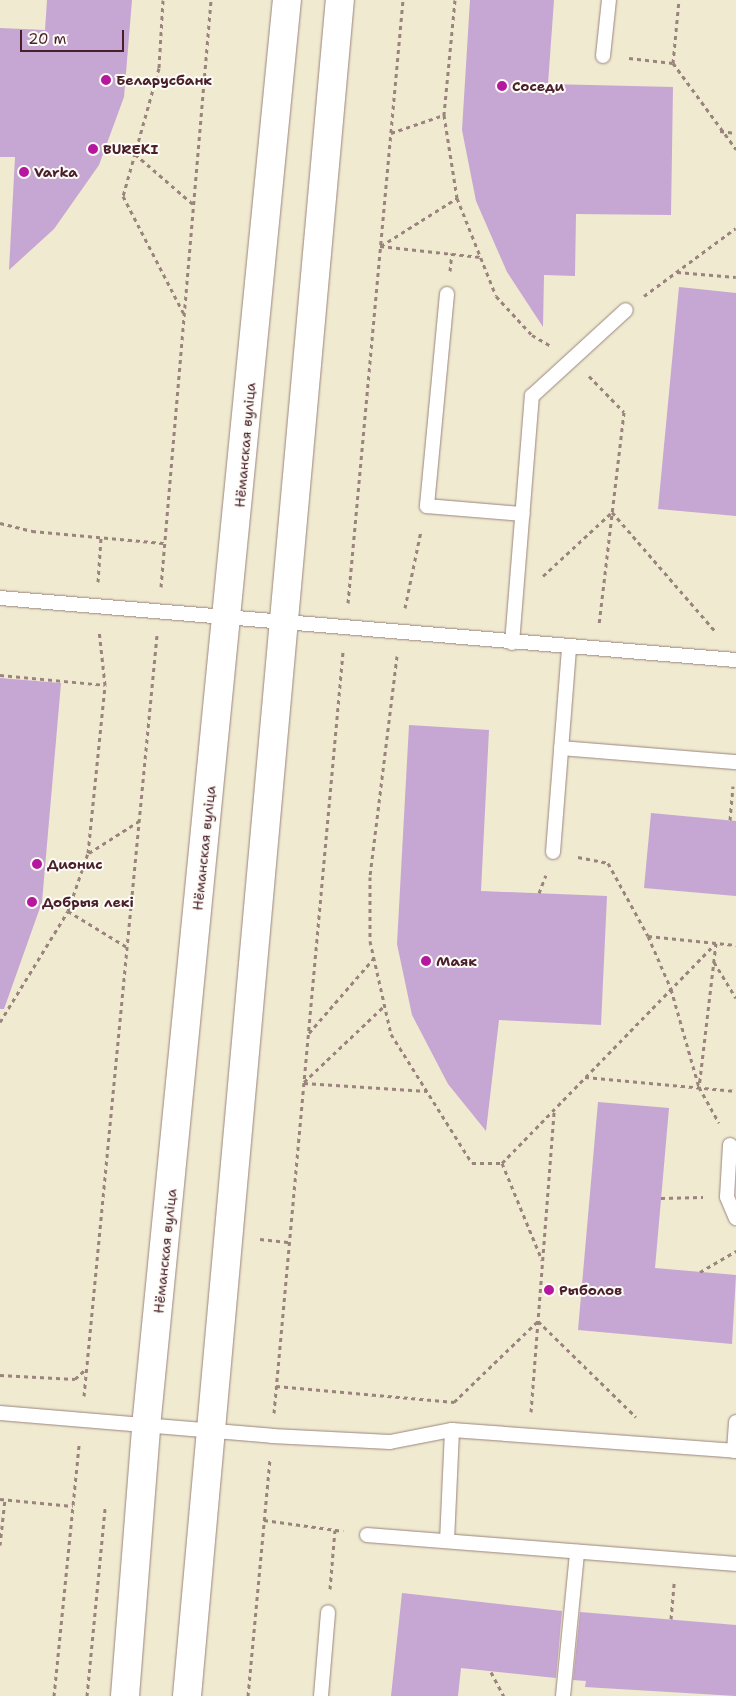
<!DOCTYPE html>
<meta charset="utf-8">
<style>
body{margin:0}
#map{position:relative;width:736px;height:1696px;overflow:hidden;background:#efead0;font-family:"Shantell Sans",sans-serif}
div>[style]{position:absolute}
.building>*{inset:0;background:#c6a6d2}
.path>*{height:3px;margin-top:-1.5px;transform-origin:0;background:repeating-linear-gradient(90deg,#9c847e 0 4px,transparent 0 8px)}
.roads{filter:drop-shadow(0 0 1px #9c847e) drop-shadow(0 0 1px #9c847e)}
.service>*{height:14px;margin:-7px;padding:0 7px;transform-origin:7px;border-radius:7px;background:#fff}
.secondary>*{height:28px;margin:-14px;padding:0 14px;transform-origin:14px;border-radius:14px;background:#fff}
.dots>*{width:14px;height:14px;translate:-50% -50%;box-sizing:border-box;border:2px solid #fdfcf7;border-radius:50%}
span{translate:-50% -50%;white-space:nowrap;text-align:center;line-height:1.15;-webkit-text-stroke:4px #fdfcf7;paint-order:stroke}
.poi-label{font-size:14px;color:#4a1f2b;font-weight:700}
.left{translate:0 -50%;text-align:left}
.street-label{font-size:14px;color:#4a1f2b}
.scale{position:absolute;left:20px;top:30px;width:104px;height:22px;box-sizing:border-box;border:2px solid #4a1f2b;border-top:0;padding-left:6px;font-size:15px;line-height:18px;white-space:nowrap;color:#4a1f2b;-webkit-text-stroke:4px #fdfcf7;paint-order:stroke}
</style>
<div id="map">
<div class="building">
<div style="clip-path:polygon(47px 0,132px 0,124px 97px,99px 165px,54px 229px,9px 270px,15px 157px,0 157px,0 28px,45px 30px)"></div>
<div style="clip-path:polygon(470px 0,554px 0,548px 84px,673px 87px,671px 215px,576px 214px,575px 276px,544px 275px,543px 327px,507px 272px,476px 201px,462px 130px)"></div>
<div style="clip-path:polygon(679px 287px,736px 293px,736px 516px,658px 509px)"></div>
<div style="clip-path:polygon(0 678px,61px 683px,42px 902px,4px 1009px,0 1009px)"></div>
<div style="clip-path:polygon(409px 725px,489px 730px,481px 891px,607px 896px,601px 1025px,499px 1020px,486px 1131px,448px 1084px,412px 1015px,397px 944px)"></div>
<div style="clip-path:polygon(651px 813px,736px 821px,736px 896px,644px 888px)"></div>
<div style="clip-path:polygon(598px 1102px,669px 1108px,655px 1268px,736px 1275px,732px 1344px,578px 1330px)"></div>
<div style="clip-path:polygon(402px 1593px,562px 1611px,556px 1678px,461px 1668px,458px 1696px,391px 1696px)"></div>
<div style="clip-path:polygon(580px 1612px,736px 1625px,736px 1696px,585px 1687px,586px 1681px,573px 1680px)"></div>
</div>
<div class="path">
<div style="left:163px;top:0;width:68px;rotate:93.4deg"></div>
<div style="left:159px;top:68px;width:133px;rotate:105.7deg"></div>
<div style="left:123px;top:196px;width:133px;rotate:62.7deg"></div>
<div style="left:455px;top:0;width:116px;rotate:95.5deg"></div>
<div style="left:444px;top:115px;width:84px;rotate:81.1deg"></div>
<div style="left:457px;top:198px;width:105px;rotate:68.3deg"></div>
<div style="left:496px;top:296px;width:53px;rotate:47.3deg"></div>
<div style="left:532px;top:335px;width:22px;rotate:30deg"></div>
<div style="left:629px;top:58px;width:44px;rotate:6.5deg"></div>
<div style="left:673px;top:63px;width:107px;rotate:53.8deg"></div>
<div style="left:673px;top:63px;width:63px;rotate:-84.6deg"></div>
<div style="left:720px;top:131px;width:16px;rotate:7deg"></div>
<div style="left:391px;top:133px;width:56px;rotate:-18.8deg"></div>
<div style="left:135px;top:154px;width:77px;rotate:40.8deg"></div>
<div style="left:380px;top:246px;width:101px;rotate:6.3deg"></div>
<div style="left:381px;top:246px;width:90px;rotate:-32.3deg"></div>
<div style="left:450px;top:271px;width:18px;rotate:-84deg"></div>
<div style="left:677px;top:272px;width:59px;rotate:4.8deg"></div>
<div style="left:644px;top:296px;width:114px;rotate:-36.5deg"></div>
<div style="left:589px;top:376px;width:50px;rotate:45.8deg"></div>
<div style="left:624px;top:412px;width:213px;rotate:96.7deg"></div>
<div style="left:0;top:523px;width:33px;rotate:14deg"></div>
<div style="left:32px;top:531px;width:134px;rotate:5.2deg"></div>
<div style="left:543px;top:576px;width:94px;rotate:-42.8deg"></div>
<div style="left:612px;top:512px;width:159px;rotate:49.1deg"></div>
<div style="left:98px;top:582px;width:44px;rotate:-86.1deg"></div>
<div style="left:161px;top:587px;width:589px;rotate:-85.13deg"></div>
<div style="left:348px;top:603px;width:606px;rotate:-84.79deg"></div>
<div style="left:405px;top:608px;width:79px;rotate:-78.3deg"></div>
<div style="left:397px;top:656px;width:223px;rotate:97deg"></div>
<div style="left:370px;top:877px;width:64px;rotate:90deg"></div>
<div style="left:370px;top:941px;width:95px;rotate:77.3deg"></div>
<div style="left:391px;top:1034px;width:152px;rotate:57.9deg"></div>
<div style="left:472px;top:1163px;width:30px"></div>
<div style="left:502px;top:1163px;width:307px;rotate:-45.8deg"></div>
<div style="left:0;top:675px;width:105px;rotate:5.4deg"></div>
<div style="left:730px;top:820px;width:34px;rotate:-85deg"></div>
<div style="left:89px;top:853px;width:59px;rotate:-32.6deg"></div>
<div style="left:578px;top:857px;width:31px;rotate:11deg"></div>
<div style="left:608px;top:863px;width:83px;rotate:61.3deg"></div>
<div style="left:648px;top:936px;width:58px;rotate:66.5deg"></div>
<div style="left:671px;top:989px;width:102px;rotate:74.1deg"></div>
<div style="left:539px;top:893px;width:19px;rotate:-69deg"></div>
<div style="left:68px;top:911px;width:69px;rotate:31.4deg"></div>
<div style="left:648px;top:936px;width:88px;rotate:5.8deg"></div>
<div style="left:716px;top:943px;width:145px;rotate:96.7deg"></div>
<div style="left:699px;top:1087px;width:41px;rotate:60.9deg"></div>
<div style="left:714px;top:962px;width:42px;rotate:58.6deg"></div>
<div style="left:0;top:1022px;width:130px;rotate:-58.5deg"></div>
<div style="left:68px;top:911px;width:61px;rotate:-71deg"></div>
<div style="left:88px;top:853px;width:169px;rotate:-84.2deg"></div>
<div style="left:105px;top:685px;width:55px;rotate:-96.2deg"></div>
<div style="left:309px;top:1033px;width:99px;rotate:-49.1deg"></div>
<div style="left:585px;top:1077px;width:152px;rotate:5.3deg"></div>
<div style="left:304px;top:1082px;width:112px;rotate:-43.5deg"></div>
<div style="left:304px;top:1083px;width:123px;rotate:3.7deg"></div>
<div style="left:502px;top:1163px;width:105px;rotate:67.6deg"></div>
<div style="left:661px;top:1198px;width:42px;rotate:-1.4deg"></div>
<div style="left:260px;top:1239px;width:30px;rotate:6deg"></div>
<div style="left:700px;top:1272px;width:42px;rotate:-30.3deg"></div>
<div style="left:0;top:1375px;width:75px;rotate:3.1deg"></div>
<div style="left:75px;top:1379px;width:16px;rotate:-43deg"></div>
<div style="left:276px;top:1386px;width:179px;rotate:5.1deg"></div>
<div style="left:454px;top:1402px;width:117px;rotate:-44deg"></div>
<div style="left:538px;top:1321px;width:137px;rotate:44.4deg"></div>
<div style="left:84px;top:1396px;width:764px;rotate:-84.52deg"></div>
<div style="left:531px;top:1412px;width:303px;rotate:-85.6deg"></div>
<div style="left:274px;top:1413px;width:764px;rotate:-84.82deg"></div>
<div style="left:0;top:1499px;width:73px;rotate:5.5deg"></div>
<div style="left:264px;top:1520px;width:80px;rotate:7.9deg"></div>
<div style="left:0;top:1545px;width:46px;rotate:-83.8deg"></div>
<div style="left:330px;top:1589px;width:59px;rotate:-85.2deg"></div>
<div style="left:671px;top:1619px;width:36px;rotate:-85deg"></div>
<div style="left:491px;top:1672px;width:27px;rotate:62deg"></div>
<div style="left:54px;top:1696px;width:252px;rotate:-84.3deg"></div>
<div style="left:87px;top:1696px;width:189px;rotate:-84.5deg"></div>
<div style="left:248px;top:1696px;width:237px;rotate:-84.7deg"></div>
</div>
<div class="roads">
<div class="service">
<div style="left:603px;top:56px;width:56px;rotate:-83.9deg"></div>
<div style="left:447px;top:294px;width:213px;rotate:95.4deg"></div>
<div style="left:427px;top:506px;width:96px;rotate:4.8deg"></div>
<div style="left:0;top:598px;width:739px;rotate:4.82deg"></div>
<div style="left:512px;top:643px;width:248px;rotate:-85.4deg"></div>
<div style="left:532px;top:396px;width:127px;rotate:-42.5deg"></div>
<div style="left:561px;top:748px;width:176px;rotate:4.6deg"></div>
<div style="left:553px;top:852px;width:206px;rotate:-85.5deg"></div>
<div style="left:730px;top:1145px;width:52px;rotate:93.3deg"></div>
<div style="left:727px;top:1197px;width:23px;rotate:67deg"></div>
<div style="left:0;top:1413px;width:273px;rotate:4.8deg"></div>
<div style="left:272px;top:1436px;width:118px;rotate:2.9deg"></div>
<div style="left:390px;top:1442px;width:63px;rotate:-11deg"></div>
<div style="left:452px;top:1430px;width:285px;rotate:4.2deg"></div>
<div style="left:734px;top:1451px;width:29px;rotate:-86deg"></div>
<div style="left:367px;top:1535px;width:370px;rotate:4.5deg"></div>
<div style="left:447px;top:1541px;width:111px;rotate:-87.4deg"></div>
<div style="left:321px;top:1696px;width:84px;rotate:-85.2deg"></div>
<div style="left:563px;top:1696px;width:145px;rotate:-84.4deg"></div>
</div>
<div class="secondary">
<div style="left:125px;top:1696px;width:270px;rotate:-85.5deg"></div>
<div style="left:146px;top:1427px;width:1434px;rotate:-84.36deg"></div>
<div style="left:187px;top:1696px;width:1703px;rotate:-84.85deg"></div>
</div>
</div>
<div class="dots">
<div style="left:106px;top:80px;background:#b5179e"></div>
<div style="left:502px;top:86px;background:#b5179e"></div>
<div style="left:93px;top:149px;background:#b5179e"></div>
<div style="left:24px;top:172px;background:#b5179e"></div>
<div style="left:37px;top:864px;background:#b5179e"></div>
<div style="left:32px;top:902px;background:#b5179e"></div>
<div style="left:426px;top:961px;background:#b5179e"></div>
<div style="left:549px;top:1290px;background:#b5179e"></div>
</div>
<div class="poi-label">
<span class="left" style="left:116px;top:80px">Беларусбанк</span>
<span class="left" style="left:512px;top:86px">Соседи</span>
<span class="left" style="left:103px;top:149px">BUREKI</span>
<span class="left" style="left:34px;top:172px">Varka</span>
<span class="left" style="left:47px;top:864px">Дионис</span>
<span class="left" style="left:42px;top:902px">Добрыя лекі</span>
<span class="left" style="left:436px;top:961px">Маяк</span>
<span class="left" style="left:559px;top:1290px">Рыболов</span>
</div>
<div class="street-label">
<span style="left:245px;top:445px;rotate:-85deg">Нёманская вуліца</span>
<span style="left:204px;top:848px;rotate:-84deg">Нёманская вуліца</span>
<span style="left:165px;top:1251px;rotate:-84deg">Нёманская вуліца</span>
</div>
<div class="scale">20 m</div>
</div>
